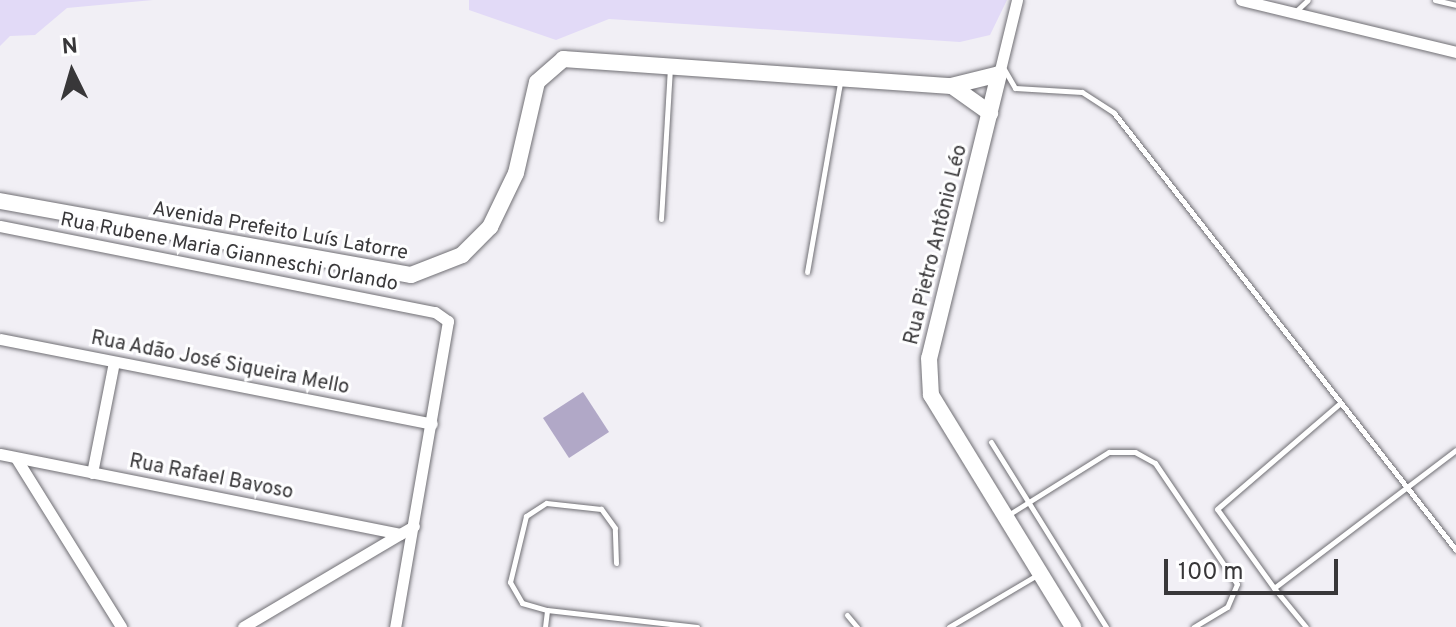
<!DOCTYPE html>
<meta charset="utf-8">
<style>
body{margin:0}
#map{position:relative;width:1456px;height:627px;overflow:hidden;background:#f1eff5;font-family:Overpass,sans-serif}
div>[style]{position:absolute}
.green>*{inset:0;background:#e2daf7}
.water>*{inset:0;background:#b1a8c7}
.roads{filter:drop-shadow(0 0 2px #706f74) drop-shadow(0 0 2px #706f74)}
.service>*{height:5px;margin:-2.5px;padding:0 2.5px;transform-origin:2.5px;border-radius:2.5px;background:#fff}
.minor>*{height:11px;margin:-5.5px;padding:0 5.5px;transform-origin:5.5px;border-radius:5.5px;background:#fff}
.secondary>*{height:16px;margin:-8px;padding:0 8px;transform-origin:8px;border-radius:8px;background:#fff}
span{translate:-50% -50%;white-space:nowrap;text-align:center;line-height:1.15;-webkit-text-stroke:6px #fefeff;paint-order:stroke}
.street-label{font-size:20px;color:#383739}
.north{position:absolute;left:32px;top:32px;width:80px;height:80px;-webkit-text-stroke:6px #fefeff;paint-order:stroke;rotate:355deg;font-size:22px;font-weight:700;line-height:32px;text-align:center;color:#383739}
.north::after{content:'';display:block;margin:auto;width:28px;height:36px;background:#383739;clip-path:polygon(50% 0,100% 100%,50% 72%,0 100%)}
.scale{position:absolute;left:1164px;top:559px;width:174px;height:36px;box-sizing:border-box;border:4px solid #383739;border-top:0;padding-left:10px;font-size:24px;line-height:28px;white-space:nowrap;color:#383739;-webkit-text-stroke:6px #fefeff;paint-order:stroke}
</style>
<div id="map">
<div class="green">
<div style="clip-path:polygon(0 0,153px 0,67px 8px,35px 35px,10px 36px,0 46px)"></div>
<div style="clip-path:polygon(469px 0,1007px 0,990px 35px,960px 42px,609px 19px,556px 40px,469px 10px)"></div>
</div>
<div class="water">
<div style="clip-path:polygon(583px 392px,609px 432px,569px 458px,543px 418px)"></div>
</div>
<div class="roads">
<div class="service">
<div style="left:1435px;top:0;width:22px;rotate:13deg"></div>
<div style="left:1296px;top:11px;width:16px;rotate:-43deg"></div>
<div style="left:1004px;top:69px;width:22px;rotate:60deg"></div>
<div style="left:1015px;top:88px;width:67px;rotate:3.4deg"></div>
<div style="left:1082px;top:92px;width:38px;rotate:33deg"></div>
<div style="left:1114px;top:113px;width:555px;rotate:51.95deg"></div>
<div style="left:661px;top:219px;width:151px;rotate:-86.6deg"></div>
<div style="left:807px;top:272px;width:193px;rotate:-80.1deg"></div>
<div style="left:991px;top:442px;width:218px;rotate:58.1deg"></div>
<div style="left:1008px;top:515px;width:119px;rotate:-32deg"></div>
<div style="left:1109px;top:452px;width:26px"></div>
<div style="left:1135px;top:452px;width:23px;rotate:29deg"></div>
<div style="left:1155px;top:463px;width:146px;rotate:55.9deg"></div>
<div style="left:1237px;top:584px;width:25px;rotate:113deg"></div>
<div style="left:1227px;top:607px;width:39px;rotate:149deg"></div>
<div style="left:616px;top:563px;width:35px;rotate:-92deg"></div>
<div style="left:615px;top:528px;width:24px;rotate:-126deg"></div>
<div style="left:601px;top:509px;width:55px;rotate:-173.8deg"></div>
<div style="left:546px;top:503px;width:24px;rotate:147deg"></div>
<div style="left:526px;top:516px;width:68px;rotate:103.6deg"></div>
<div style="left:510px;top:582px;width:24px;rotate:60deg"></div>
<div style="left:522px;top:603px;width:26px;rotate:16deg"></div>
<div style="left:547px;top:610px;width:151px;rotate:6.5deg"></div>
<div style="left:1274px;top:588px;width:97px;rotate:-125.8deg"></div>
<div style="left:1217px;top:509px;width:161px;rotate:-40.7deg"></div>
<div style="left:847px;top:615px;width:16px;rotate:50deg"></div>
<div style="left:545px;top:627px;width:17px;rotate:-83deg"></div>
<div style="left:949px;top:627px;width:102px;rotate:-30.6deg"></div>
<div style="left:1306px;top:627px;width:50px;rotate:-129.4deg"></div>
<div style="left:1274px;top:588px;width:228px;rotate:-37.2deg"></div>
</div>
<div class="minor">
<div style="left:1241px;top:0;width:221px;rotate:13.6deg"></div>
<div style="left:999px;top:74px;width:76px;rotate:-76.3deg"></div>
<div style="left:0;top:226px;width:443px;rotate:11.2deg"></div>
<div style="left:435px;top:312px;width:16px;rotate:35deg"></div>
<div style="left:448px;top:321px;width:311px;rotate:99.8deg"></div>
<div style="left:0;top:339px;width:440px;rotate:11.1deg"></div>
<div style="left:0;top:454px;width:408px;rotate:11.3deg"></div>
<div style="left:400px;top:534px;width:16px;rotate:-30deg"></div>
<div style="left:16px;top:458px;width:199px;rotate:58.1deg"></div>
<div style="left:92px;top:473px;width:113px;rotate:-78.8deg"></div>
<div style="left:243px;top:627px;width:182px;rotate:-30.6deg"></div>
</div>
<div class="secondary">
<div style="left:999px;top:74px;width:292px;rotate:103.8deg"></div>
<div style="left:929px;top:358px;width:37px;rotate:87deg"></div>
<div style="left:931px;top:395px;width:272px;rotate:58.5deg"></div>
<div style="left:952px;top:86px;width:47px;rotate:35.4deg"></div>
<div style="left:0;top:201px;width:418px;rotate:10.2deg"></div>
<div style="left:411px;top:275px;width:55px;rotate:-21.4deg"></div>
<div style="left:462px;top:255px;width:40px;rotate:-45deg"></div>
<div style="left:490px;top:227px;width:60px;rotate:-64.3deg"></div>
<div style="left:516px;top:173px;width:93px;rotate:-77deg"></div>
<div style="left:537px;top:82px;width:35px;rotate:-41deg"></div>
<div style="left:563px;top:59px;width:389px;rotate:4deg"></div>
<div style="left:951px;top:86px;width:49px;rotate:-14deg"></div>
</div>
</div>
<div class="street-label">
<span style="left:280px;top:232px;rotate:10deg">Avenida Prefeito Luís Latorre</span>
<span style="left:937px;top:245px;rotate:-76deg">Rua Pietro Antônio Léo</span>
<span style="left:229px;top:253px;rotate:11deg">Rua Rubene Maria Gianneschi Orlando</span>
<span style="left:220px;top:364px;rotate:11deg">Rua Adão José Siqueira Mello</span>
<span style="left:211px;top:478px;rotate:11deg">Rua Rafael Bavoso</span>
</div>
<div class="north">N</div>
<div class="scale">100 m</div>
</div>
